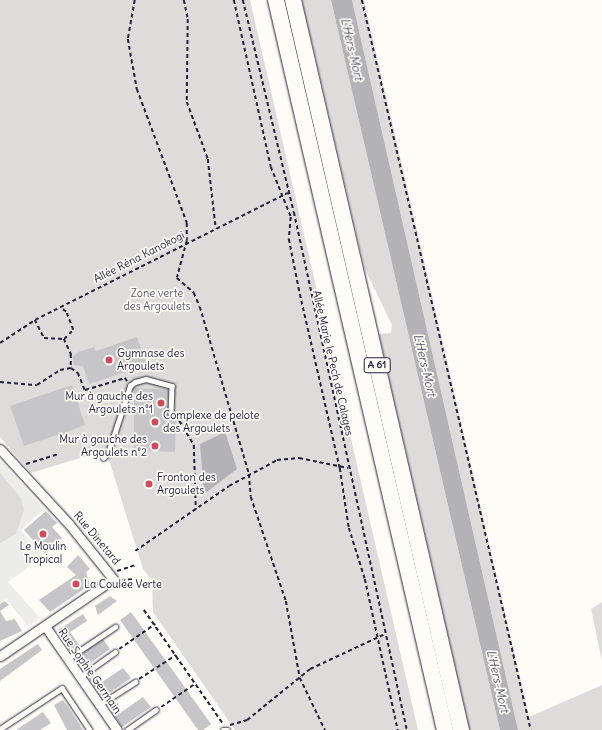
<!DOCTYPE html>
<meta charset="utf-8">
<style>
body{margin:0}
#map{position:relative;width:602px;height:730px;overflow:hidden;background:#fdfcf7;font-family:Delius,sans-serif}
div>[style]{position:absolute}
.built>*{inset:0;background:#ecece9}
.green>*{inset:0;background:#dddcdb}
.water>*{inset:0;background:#b2b2b7}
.building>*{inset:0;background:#c6c6c8}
.path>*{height:1.5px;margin-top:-0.75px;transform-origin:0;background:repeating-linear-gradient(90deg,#22223b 0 4px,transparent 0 7px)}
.roads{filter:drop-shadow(0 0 1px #22223b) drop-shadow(0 0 1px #22223b)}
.service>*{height:4.5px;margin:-2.25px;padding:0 2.25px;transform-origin:2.25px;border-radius:2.25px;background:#fdfcf7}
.minor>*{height:9px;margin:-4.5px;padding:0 4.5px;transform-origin:4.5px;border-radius:4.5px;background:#fdfcf7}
.motorway>*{height:16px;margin:-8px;padding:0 8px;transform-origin:8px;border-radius:8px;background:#fdfcf7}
.dots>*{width:11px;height:11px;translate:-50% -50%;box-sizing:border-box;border:2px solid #fdfcf7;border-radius:50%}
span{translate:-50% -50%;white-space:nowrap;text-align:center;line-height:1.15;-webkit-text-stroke:3.5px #fdfcf7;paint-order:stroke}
.shield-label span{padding:1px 3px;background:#fdfcf7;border:1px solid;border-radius:3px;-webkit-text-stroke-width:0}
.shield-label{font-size:10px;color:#22223b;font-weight:700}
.street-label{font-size:11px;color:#22223b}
.park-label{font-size:11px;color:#5a5a6b}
.poi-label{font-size:11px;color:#22223b}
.left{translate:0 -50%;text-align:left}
.right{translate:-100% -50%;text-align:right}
.water-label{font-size:12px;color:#545466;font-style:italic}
</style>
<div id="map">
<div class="built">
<div style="clip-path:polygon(0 460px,44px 509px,21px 530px,43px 556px,8px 582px,40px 618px,28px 626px,6px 599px,0 603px)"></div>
</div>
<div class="green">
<div style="clip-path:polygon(0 0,250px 0,418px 730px,235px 730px,153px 612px,152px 580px,143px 569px,106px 450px,31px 473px,0 437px)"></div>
<div style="clip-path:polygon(302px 0,331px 0,500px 730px,470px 730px,379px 334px,391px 333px,392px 325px,364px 267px)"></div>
<div style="clip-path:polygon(352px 0,364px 0,529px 717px,602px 685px,602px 730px,518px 730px)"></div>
<div style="clip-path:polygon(0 473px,21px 498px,24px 510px,16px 534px,0 543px)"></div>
<div style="clip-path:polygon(602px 602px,602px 661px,591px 609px)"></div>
</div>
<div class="water">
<div style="clip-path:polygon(331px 0,352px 0,518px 730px,500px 730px)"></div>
<div style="clip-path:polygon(225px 432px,237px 469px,204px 494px,200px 444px)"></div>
</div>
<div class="building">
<div style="clip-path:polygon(137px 337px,147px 365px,89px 384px,83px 366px,74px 365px,73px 357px,78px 352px,94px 347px,96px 351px)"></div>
<div style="clip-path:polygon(72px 385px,85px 425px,66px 432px,69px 440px,63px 442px,60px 434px,24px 446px,10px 406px)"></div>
<div style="clip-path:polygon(134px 388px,168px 389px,168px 415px,176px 417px,175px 452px,134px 450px)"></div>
<div style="clip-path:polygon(46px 511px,57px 523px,52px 527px,62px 538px,45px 554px,24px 530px)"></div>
<div style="clip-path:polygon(78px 555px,90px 569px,86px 572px,90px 585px,50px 612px,39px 600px,76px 575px,67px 567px)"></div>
<div style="clip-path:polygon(110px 596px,117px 601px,98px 615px,95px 606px)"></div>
<div style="clip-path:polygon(5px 601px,9px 605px,0 611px,6px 621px,15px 619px,22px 631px,0 641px,0 604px)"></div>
<div style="clip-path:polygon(131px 612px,211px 724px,203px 730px,198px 730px,120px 620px)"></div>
<div style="clip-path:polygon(83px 614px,87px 621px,70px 632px,80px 646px,70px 652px,58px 630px)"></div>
<div style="clip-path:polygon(103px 639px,110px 649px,82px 669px,75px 658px)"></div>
<div style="clip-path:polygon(38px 644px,42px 650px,0 681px,0 669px)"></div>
<div style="clip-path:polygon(123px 668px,131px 678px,102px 698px,89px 679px,93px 675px,99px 684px)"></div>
<div style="clip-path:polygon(143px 697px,151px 707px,122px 727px,109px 708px,113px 704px,120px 713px)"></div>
<div style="clip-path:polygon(63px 700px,69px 708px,83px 730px,67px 730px,54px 705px)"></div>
<div style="clip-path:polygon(43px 712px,51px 723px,40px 730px,16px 730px)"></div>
</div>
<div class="path">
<div style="left:135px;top:0;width:40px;rotate:100deg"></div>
<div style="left:128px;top:39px;width:51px;rotate:79.8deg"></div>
<div style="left:137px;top:89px;width:143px;rotate:69.5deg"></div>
<div style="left:187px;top:223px;width:18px;rotate:90deg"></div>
<div style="left:187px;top:241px;width:38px;rotate:105deg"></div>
<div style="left:177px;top:278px;width:23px;rotate:41deg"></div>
<div style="left:194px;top:293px;width:15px;rotate:67deg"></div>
<div style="left:200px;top:307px;width:174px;rotate:73.6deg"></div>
<div style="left:249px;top:474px;width:23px;rotate:85deg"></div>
<div style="left:251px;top:497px;width:110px;rotate:71.4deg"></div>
<div style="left:286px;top:601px;width:78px;rotate:79.7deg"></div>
<div style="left:300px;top:678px;width:58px;rotate:64.3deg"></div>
<div style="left:184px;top:0;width:19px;rotate:78deg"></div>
<div style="left:188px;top:19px;width:83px;rotate:90.7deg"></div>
<div style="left:187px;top:102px;width:61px;rotate:69.8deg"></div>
<div style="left:208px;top:159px;width:70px;rotate:83.5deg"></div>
<div style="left:234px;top:0;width:171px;rotate:77.5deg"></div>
<div style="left:271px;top:167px;width:54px;rotate:68.2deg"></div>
<div style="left:291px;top:217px;width:22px;rotate:95deg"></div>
<div style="left:289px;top:239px;width:56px;rotate:78.7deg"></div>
<div style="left:300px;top:294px;width:179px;rotate:77.1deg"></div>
<div style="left:340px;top:468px;width:61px;rotate:81.5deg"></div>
<div style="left:349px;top:528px;width:53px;rotate:72.6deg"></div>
<div style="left:365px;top:579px;width:155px;rotate:77.7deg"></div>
<div style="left:243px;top:0;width:218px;rotate:76.5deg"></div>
<div style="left:294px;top:212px;width:530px;rotate:77.69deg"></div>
<div style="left:362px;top:0;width:749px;rotate:76.97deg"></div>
<div style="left:35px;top:320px;width:20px;rotate:63deg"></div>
<div style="left:44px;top:338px;width:20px;rotate:3deg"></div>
<div style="left:64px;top:339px;width:13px;rotate:-45deg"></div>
<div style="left:73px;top:330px;width:19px;rotate:-111deg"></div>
<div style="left:66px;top:312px;width:7px;rotate:-146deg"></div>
<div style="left:64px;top:339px;width:17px;rotate:65deg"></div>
<div style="left:71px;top:354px;width:14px;rotate:90deg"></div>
<div style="left:71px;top:368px;width:9px;rotate:36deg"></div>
<div style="left:78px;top:373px;width:18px;rotate:68deg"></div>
<div style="left:85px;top:390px;width:42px;rotate:-16.7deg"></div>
<div style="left:125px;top:378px;width:4px;rotate:56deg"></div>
<div style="left:0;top:343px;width:42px;rotate:-33.3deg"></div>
<div style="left:35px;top:320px;width:283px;rotate:-26.7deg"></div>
<div style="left:0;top:382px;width:37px;rotate:5deg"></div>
<div style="left:37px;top:385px;width:27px;rotate:-33deg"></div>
<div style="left:60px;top:370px;width:11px;rotate:-10deg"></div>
<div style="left:176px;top:415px;width:35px;rotate:59deg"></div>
<div style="left:194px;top:445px;width:65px;rotate:88.2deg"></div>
<div style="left:26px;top:464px;width:34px;rotate:-17deg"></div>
<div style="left:135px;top:551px;width:114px;rotate:-34.7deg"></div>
<div style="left:229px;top:486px;width:55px;rotate:-28.4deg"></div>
<div style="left:277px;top:460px;width:22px;rotate:-5deg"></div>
<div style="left:299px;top:458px;width:50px;rotate:11.5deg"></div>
<div style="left:117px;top:571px;width:19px;rotate:-18deg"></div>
<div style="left:121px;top:580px;width:15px;rotate:-4deg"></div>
<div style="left:144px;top:610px;width:140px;rotate:55.2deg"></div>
<div style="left:119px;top:649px;width:44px;rotate:-34.8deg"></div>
<div style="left:139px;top:679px;width:44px;rotate:-33deg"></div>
<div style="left:161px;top:707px;width:42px;rotate:-34.4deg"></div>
<div style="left:230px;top:725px;width:18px;rotate:-16deg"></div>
<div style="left:247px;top:720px;width:81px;rotate:-39deg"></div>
<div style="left:310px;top:669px;width:83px;rotate:-25deg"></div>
</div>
<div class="roads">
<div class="service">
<div style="left:103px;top:458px;width:7px;rotate:-45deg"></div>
<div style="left:108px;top:453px;width:71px;rotate:-71.8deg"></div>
<div style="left:130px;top:386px;width:6px;rotate:-39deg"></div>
<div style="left:135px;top:382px;width:11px;rotate:-15deg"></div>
<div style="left:146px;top:379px;width:27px;rotate:15deg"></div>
<div style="left:172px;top:386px;width:28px;rotate:92deg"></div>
<div style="left:67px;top:659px;width:58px;rotate:-33.7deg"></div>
<div style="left:80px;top:677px;width:43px;rotate:-35.5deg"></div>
<div style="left:99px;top:705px;width:43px;rotate:-32.6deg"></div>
<div style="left:0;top:729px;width:74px;rotate:-33.5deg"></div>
<div style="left:62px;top:688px;width:50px;rotate:56.3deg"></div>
<div style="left:127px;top:730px;width:35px;rotate:-35deg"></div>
<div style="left:223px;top:730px;width:5px"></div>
</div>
<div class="minor">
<div style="left:0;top:449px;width:102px;rotate:47.4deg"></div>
<div style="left:69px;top:524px;width:70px;rotate:51.3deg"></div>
<div style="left:113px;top:579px;width:137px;rotate:145.7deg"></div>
<div style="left:45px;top:626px;width:126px;rotate:55.3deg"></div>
</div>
<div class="motorway">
<div style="left:276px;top:0;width:749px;rotate:76.97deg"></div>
<div style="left:293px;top:0;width:749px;rotate:77.04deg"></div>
</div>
</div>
<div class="dots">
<div style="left:109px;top:360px;background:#d1495b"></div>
<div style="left:161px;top:403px;background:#d1495b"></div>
<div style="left:155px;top:422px;background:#d1495b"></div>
<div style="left:155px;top:446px;background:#d1495b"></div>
<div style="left:149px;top:484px;background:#d1495b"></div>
<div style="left:43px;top:534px;background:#d1495b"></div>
<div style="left:76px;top:584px;background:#d1495b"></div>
</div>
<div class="shield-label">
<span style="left:377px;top:365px">A 61</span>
</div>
<div class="street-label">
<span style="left:139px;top:257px;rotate:-27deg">Allée Réna Kanokogi</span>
<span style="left:333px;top:363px;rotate:77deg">Allée Marie le Pech de Calages</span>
<span style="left:97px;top:538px;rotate:50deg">Rue Dinetard</span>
<span style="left:90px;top:671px;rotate:55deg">Rue Sophie Germain</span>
</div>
<div class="park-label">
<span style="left:157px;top:300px">Zone verte<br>des Argoulets</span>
</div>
<div class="poi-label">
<span class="left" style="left:117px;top:360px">Gymnase des<br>Argoulets</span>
<span class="right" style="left:153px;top:403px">Mur à gauche des<br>Argoulets n°1</span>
<span class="left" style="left:163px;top:422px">Complexe de pelote<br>des Argoulets</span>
<span class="right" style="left:147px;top:446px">Mur à gauche des<br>Argoulets n°2</span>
<span class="left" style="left:157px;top:484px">Fronton des<br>Argoulets</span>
<span style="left:43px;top:553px">Le Moulin<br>Tropical</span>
<span class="left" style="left:84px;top:584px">La Coulée Verte</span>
</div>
<div class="water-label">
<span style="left:352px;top:49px;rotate:77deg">L'Hers-Mort</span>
<span style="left:425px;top:365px;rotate:77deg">L'Hers-Mort</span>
<span style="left:498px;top:681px;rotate:77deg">L'Hers-Mort</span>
</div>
</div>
